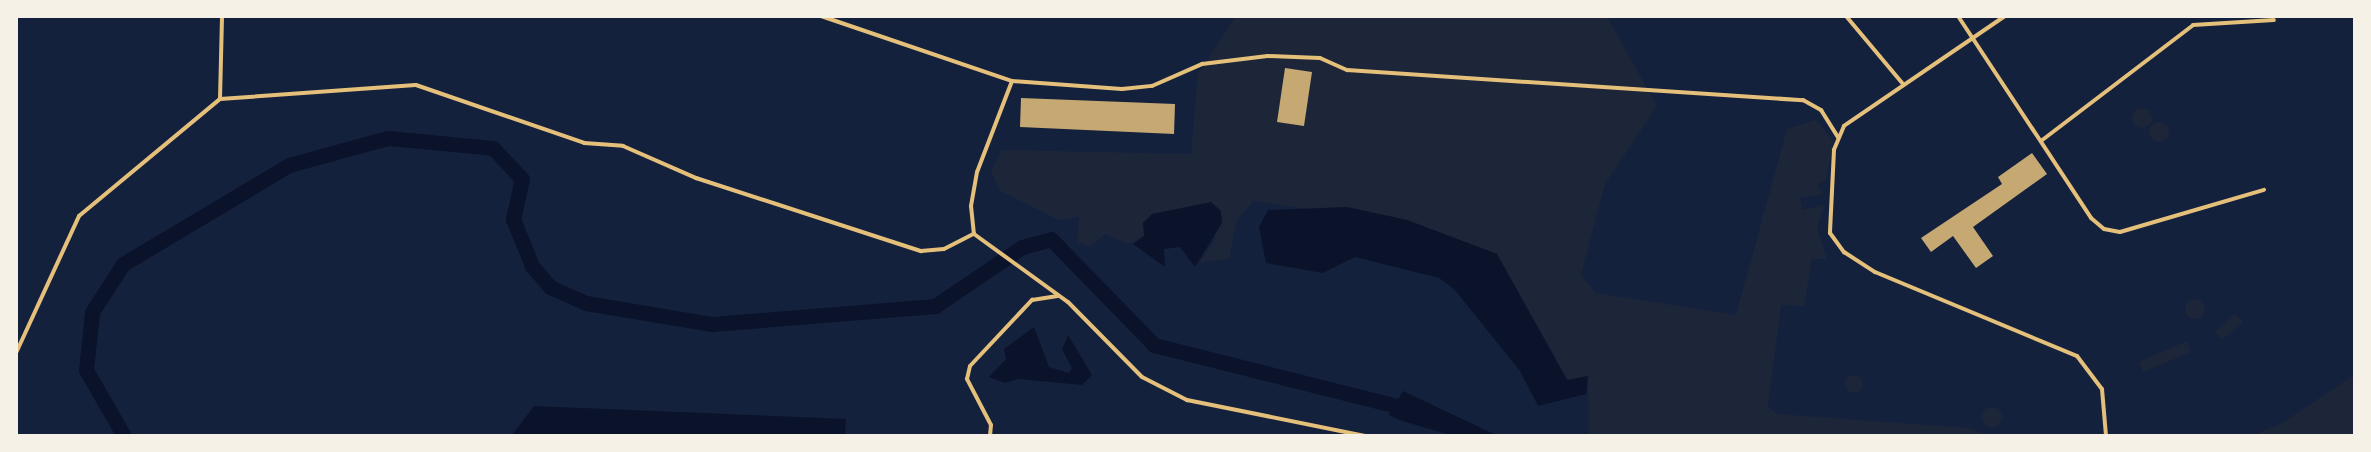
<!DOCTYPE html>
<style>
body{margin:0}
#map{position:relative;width:2371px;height:452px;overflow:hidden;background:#14213d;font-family:Rubik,sans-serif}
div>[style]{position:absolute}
.green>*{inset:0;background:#1d2539}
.round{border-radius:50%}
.water>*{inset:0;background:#0b132b}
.river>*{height:15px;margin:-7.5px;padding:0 7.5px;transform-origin:7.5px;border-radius:7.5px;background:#0b132b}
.building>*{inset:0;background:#c6a872}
.minor>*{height:4px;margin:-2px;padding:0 2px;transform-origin:2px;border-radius:2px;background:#e5c07b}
span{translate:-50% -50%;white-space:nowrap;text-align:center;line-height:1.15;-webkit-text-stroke:5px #f6f1e7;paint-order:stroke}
.frame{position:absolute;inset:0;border:18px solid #f6f1e7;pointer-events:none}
</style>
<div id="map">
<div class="green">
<div style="clip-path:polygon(1235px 17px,1607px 17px,1657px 106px,1605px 184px,1581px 275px,1596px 293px,1736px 315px,1787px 129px,1816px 120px,1834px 142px,1826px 179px,1817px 186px,1824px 194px,1800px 198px,1803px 210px,1824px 205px,1817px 228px,1827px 259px,1812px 259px,1804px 306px,1781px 305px,1768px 407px,1777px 414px,1968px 428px,1989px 435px,1589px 435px,1588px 376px,1568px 380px,1497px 254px,1407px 220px,1347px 207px,1326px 212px,1253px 201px,1236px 222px,1229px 259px,1200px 262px,1217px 236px,1144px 236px,1127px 244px,1105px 234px,1090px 247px,1077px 242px,1079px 217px,1059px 220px,1000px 191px,991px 171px,1002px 150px,1191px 154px,1198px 74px)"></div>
<div class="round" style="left:2132px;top:108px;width:20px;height:20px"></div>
<div class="round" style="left:2149px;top:122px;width:20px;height:20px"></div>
<div class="round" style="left:2185px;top:299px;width:20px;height:20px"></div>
<div style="clip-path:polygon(2235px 314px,2243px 322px,2222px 340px,2215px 331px)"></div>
<div style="clip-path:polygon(2187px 341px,2191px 352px,2143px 372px,2139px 362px)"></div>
<div style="clip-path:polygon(2354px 375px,2354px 435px,2254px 435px,2282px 423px)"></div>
<div class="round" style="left:1845px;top:375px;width:18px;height:18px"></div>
<div class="round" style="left:1982px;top:407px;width:20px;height:20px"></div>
</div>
<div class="water">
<div style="clip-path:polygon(1211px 202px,1221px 211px,1222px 223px,1195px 267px,1180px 247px,1164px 249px,1165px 267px,1133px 244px,1144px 236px,1143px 223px,1152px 214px)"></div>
<div style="clip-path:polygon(1347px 207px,1407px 220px,1497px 254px,1567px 380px,1588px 376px,1586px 394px,1538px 406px,1520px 371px,1454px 289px,1439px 278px,1355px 257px,1323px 273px,1266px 263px,1259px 227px,1268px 210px)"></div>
<div style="clip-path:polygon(1034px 327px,1049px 367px,1069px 373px,1072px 368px,1062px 349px,1068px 335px,1092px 375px,1082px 385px,1018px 379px,1005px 383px,989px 377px,1006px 359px,1004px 349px)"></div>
<div style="clip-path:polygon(1403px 391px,1496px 435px,1498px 435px,1450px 435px,1399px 420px,1389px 415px)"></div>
<div style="clip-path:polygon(534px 406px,846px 419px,845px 436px,512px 435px)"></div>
</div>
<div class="river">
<div style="left:124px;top:436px;width:76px;rotate:-119.9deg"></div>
<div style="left:86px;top:370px;width:58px;rotate:-84.1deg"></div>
<div style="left:92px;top:312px;width:57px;rotate:-57.1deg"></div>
<div style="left:123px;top:264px;width:193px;rotate:-30.8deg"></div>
<div style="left:289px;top:165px;width:103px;rotate:-15.3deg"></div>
<div style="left:388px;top:138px;width:105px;rotate:5.4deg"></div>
<div style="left:493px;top:148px;width:42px;rotate:46.9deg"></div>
<div style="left:522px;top:179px;width:41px;rotate:102.7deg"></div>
<div style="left:513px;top:219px;width:51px;rotate:68deg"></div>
<div style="left:532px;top:266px;width:28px;rotate:49deg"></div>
<div style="left:550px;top:287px;width:39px;rotate:24deg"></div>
<div style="left:586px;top:303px;width:128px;rotate:9.5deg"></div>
<div style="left:712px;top:324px;width:224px;rotate:-4.6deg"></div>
<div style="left:935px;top:306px;width:105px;rotate:-34.1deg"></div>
<div style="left:1022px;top:247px;width:30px;rotate:-15deg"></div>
<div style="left:1051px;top:239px;width:148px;rotate:45.8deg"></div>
<div style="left:1154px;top:345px;width:266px;rotate:14.1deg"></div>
</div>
<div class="building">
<div style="clip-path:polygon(1285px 68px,1312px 72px,1304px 126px,1277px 122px)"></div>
<div style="clip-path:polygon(1021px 98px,1175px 104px,1174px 134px,1020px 127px)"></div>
<div style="clip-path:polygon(2032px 153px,2047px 174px,1973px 227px,1993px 256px,1976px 268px,1953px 236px,1931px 252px,1921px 238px,2002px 184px,1998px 177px)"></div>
</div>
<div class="minor">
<div style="left:821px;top:16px;width:202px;rotate:18.8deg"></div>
<div style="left:1012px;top:81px;width:97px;rotate:111deg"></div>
<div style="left:977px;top:172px;width:35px;rotate:100deg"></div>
<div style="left:971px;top:206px;width:28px;rotate:84deg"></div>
<div style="left:974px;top:234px;width:116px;rotate:35.9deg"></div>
<div style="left:1068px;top:302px;width:105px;rotate:45.4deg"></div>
<div style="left:1142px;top:377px;width:51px;rotate:27.1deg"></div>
<div style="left:1187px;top:400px;width:183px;rotate:11.4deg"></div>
<div style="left:1846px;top:16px;width:89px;rotate:50deg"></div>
<div style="left:1958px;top:16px;width:242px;rotate:56.6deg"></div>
<div style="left:2091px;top:218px;width:17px;rotate:40deg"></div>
<div style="left:2104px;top:229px;width:16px;rotate:11deg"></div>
<div style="left:2120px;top:232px;width:150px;rotate:-16.3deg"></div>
<div style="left:2005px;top:16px;width:195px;rotate:145.7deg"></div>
<div style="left:1844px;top:126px;width:26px;rotate:113deg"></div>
<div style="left:1834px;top:150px;width:83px;rotate:92.8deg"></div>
<div style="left:1830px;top:233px;width:24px;rotate:54deg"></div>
<div style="left:1844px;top:252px;width:37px;rotate:33deg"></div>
<div style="left:1875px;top:272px;width:219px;rotate:22.6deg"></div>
<div style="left:2077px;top:356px;width:41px;rotate:52.9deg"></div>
<div style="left:2102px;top:389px;width:47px;rotate:85.1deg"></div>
<div style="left:2033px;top:16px;width:4px"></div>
<div style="left:1012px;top:81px;width:110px;rotate:4.2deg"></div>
<div style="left:1122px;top:89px;width:30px;rotate:-6deg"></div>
<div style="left:1152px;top:86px;width:55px;rotate:-23.7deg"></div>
<div style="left:1202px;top:64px;width:66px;rotate:-6.9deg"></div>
<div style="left:1268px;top:56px;width:52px;rotate:2.2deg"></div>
<div style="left:1320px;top:58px;width:30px;rotate:24deg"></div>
<div style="left:1347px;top:70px;width:457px;rotate:3.8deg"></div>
<div style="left:1803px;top:100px;width:21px;rotate:29deg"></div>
<div style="left:1821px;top:110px;width:32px;rotate:58deg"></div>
<div style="left:220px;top:99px;width:196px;rotate:-4.1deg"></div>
<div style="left:416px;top:85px;width:178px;rotate:19deg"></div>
<div style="left:584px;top:143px;width:39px;rotate:4deg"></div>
<div style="left:623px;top:146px;width:80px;rotate:23.7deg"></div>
<div style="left:696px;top:178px;width:237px;rotate:18deg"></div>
<div style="left:921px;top:251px;width:23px;rotate:-5deg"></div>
<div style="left:944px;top:249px;width:34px;rotate:-27deg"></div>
<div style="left:2041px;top:141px;width:191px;rotate:-37.3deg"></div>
<div style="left:2193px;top:25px;width:81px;rotate:-3.5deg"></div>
<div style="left:16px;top:353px;width:151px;rotate:-65.3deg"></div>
<div style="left:79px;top:216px;width:183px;rotate:-39.7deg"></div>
<div style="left:220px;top:99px;width:83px;rotate:-88.6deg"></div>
<div style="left:990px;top:436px;width:11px;rotate:-85deg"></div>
<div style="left:991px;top:425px;width:52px;rotate:-117.6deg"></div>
<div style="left:967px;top:379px;width:13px;rotate:-77deg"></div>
<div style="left:970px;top:366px;width:91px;rotate:-46.8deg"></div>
<div style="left:1032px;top:300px;width:26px;rotate:-9deg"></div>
</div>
<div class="frame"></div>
</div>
